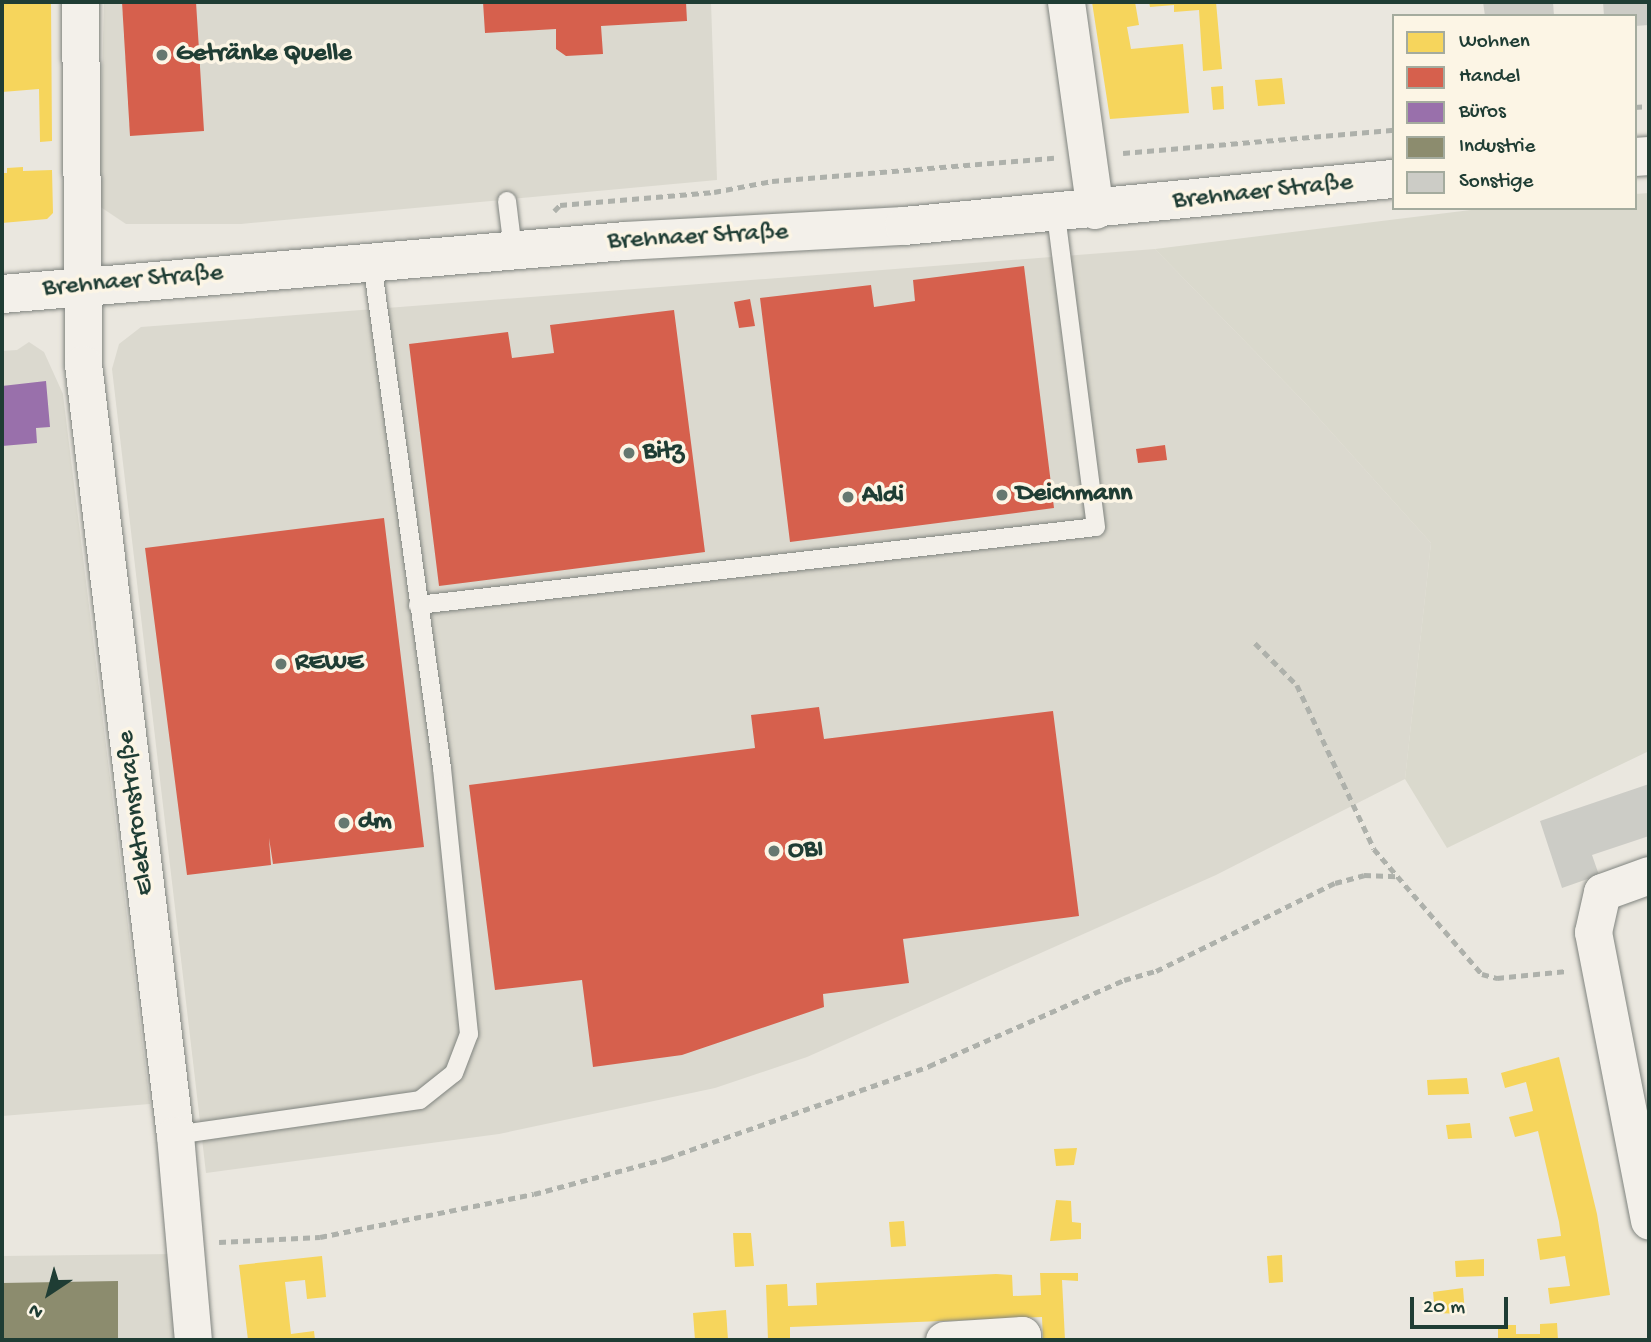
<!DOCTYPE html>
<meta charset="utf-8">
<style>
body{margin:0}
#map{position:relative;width:1651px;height:1342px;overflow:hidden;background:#eae7df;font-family:"Gochi Hand",sans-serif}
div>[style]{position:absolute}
.built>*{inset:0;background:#dbd9cf}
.green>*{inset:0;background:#dad9cd}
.homes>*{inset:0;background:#f6d55c}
.shops>*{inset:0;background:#d6604d}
.offices>*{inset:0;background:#9970ab}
.industry>*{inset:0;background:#8c8c6e}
.building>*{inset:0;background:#ccccc6}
.path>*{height:4.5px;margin-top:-2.25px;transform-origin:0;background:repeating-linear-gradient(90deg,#aeb1ab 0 7px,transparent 0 12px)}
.roads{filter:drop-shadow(0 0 2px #80847f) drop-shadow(0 0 2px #80847f)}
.service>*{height:18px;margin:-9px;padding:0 9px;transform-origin:9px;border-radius:9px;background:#f3f0ea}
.minor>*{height:37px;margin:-18.5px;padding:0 18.5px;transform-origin:18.5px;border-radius:18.5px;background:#f3f0ea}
.primary>*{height:38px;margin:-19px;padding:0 19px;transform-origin:19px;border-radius:19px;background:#f3f0ea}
.dots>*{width:19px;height:19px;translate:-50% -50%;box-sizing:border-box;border:4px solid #fcf5e5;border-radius:50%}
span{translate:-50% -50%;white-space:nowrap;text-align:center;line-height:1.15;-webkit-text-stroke:7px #fcf5e5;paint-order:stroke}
.poi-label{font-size:26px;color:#1f3d34;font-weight:700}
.left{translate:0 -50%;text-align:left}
.street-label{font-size:26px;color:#1f3d34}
.frame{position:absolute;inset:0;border:4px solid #1f3d34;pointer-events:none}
.legend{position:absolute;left:1392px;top:14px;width:245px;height:196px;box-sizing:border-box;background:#fcf5e5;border:2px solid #a4ab9e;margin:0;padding:9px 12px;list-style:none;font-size:21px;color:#1f3d34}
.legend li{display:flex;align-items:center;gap:14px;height:35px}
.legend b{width:35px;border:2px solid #a4ab9e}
.north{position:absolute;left:14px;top:1258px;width:70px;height:70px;-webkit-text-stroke:5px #fcf5e5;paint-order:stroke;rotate:216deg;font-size:19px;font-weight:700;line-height:28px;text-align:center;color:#1f3d34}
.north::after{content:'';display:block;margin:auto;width:24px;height:32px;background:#1f3d34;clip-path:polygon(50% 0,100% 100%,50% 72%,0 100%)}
.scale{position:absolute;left:1410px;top:1297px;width:98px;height:32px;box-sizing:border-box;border:4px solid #1f3d34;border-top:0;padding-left:9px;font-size:21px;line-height:24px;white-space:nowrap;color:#1f3d34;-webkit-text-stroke:5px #fcf5e5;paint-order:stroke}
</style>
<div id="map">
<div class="built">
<div style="clip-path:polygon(104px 2px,711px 2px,717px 180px,241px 224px,126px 224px,99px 206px)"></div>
<div style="clip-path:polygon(1155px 249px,1306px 404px,1431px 543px,1405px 779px,1216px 875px,807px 1057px,715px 1088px,499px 1134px,206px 1173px,112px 369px,119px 344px,141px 327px)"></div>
<div style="clip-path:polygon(29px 342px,44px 352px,63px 394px,150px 1104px,2px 1116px,2px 351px,17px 350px)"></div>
<div style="clip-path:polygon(173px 1254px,175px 1340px,2px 1340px,2px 1256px)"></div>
</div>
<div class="green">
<div style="clip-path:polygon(1649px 193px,1649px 751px,1447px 848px,1405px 779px,1431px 543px,1306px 404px,1155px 249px,1487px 208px,1635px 208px,1635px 194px)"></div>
</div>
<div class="homes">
<div style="clip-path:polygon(2px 2px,51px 2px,52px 141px,40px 142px,39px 89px,2px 92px)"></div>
<div style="clip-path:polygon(1092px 2px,1135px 2px,1139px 25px,1127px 27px,1131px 49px,1183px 44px,1189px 113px,1110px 119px)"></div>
<div style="clip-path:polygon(1149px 2px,1216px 2px,1222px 69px,1203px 71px,1199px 10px,1174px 12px,1174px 5px,1150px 7px)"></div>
<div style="clip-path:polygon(1282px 78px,1285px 104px,1258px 106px,1255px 80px)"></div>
<div style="clip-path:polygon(1223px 86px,1224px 109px,1213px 110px,1211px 87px)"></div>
<div style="clip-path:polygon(23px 167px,23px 171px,52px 170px,53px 213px,47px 219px,2px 223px,2px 173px,7px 173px,7px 168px)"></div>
<div style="clip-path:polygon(1559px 1057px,1597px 1214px,1610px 1295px,1550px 1304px,1548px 1288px,1570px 1286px,1565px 1256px,1540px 1260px,1537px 1239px,1561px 1236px,1559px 1222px,1538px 1131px,1515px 1137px,1509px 1117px,1533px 1111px,1526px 1082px,1505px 1088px,1501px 1073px)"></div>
<div style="clip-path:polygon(1467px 1078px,1469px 1094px,1428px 1095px,1427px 1080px)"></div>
<div style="clip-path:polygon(1470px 1123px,1472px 1138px,1448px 1139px,1446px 1125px)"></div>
<div style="clip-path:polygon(1077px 1148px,1074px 1165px,1056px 1166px,1054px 1149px)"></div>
<div style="clip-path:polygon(1056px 1200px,1071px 1201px,1072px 1222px,1081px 1223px,1081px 1239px,1050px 1241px)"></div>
<div style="clip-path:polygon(904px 1221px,906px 1246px,891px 1247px,889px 1222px)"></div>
<div style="clip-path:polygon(733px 1233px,751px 1233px,754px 1266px,735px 1267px)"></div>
<div style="clip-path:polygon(1282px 1255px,1283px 1282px,1269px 1283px,1267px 1256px)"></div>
<div style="clip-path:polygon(322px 1256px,326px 1297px,307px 1299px,305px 1280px,285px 1282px,291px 1334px,314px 1331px,315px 1340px,248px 1340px,239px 1265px)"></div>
<div style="clip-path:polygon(1484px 1259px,1484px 1276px,1456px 1277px,1455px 1261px)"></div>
<div style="clip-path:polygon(1040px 1273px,1078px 1273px,1078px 1281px,1062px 1280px,1065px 1340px,1043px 1340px,1042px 1317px,790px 1327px,790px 1340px,768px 1340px,766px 1285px,787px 1284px,788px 1306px,817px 1305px,816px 1283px,996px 1274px,1012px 1275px,1013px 1296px,1041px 1295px)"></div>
<div style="clip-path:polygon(1463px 1288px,1465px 1314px,1435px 1313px,1433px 1292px)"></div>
<div style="clip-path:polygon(726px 1310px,728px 1340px,695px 1340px,693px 1313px)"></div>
<div style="clip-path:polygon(1557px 1323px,1558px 1340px,1490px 1340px,1498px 1338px,1498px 1325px,1516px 1325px,1516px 1334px,1540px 1334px,1540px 1324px)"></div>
</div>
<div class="shops">
<div style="clip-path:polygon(122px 2px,196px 2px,204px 131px,130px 136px)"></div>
<div style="clip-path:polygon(483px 2px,686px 2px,687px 21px,601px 26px,603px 54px,566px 56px,556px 49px,556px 29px,485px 33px)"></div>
<div style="clip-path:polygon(1024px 266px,1054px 508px,790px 542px,760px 298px,871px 285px,874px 307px,915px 301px,913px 280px)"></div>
<div style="clip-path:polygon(750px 299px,755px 326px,739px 328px,734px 302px)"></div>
<div style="clip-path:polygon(674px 310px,705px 552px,439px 586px,409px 344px,508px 332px,512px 358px,554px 353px,550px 325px)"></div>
<div style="clip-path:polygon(1165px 445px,1167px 460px,1138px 463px,1136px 449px)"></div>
<div style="clip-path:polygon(384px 518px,424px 847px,273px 864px,269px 838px,271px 865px,187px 875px,145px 548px)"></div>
<div style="clip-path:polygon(819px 707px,824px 739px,1053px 711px,1079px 916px,903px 939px,909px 983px,823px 994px,824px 1007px,682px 1055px,593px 1067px,582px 980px,495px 990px,469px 785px,755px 748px,751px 715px)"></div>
</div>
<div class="offices">
<div style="clip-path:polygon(46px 381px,50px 427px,36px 428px,37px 443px,2px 446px,2px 386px)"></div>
</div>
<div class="industry">
<div style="clip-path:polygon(118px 1281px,118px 1340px,2px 1340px,2px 1283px)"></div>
</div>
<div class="building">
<div style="clip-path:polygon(1483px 2px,1553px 2px,1554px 16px,1485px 16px)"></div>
<div style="clip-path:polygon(1603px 2px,1649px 2px,1649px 25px,1635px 26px,1635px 16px,1604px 16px)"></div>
<div style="clip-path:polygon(1649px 784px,1649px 836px,1592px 855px,1599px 875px,1562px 888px,1540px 821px)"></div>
</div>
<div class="path">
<div style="left:1635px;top:107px;width:14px;rotate:-4deg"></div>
<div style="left:1123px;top:153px;width:272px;rotate:-4.9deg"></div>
<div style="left:554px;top:211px;width:8px;rotate:-45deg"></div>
<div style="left:560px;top:205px;width:155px;rotate:-4.8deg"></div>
<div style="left:714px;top:192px;width:59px;rotate:-10.7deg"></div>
<div style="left:772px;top:181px;width:283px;rotate:-4.7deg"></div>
<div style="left:1255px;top:643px;width:59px;rotate:45deg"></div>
<div style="left:1297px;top:685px;width:181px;rotate:64.8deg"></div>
<div style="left:1374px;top:849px;width:165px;rotate:49.2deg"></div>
<div style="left:1482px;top:974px;width:16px;rotate:15deg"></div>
<div style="left:1497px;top:978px;width:70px;rotate:-5.7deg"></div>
<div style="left:219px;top:1242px;width:101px;rotate:-2.8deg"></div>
<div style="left:320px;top:1237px;width:218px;rotate:-11.4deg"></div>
<div style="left:534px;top:1194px;width:138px;rotate:-15.1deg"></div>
<div style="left:667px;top:1158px;width:278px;rotate:-19.3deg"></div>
<div style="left:929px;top:1066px;width:213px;rotate:-23.8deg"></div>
<div style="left:1124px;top:980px;width:33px;rotate:-16deg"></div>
<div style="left:1156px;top:971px;width:199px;rotate:-26.2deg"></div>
<div style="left:1335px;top:883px;width:30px;rotate:-15deg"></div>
<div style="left:1364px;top:875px;width:33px;rotate:2deg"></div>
</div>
<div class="roads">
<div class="service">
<div style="left:507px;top:201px;width:49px;rotate:83deg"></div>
<div style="left:418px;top:605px;width:682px;rotate:-6.56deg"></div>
<div style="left:1096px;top:527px;width:317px;rotate:-97.3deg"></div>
<div style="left:175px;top:1135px;width:247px;rotate:-8.1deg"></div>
<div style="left:420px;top:1100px;width:43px;rotate:-38.5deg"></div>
<div style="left:454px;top:1073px;width:42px;rotate:-69deg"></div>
<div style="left:469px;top:1034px;width:267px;rotate:-95.8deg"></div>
<div style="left:442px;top:768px;width:511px;rotate:-97.88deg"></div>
</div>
<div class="minor">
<div style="left:80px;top:2px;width:362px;rotate:89.5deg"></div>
<div style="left:83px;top:364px;width:776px;rotate:83.2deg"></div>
<div style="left:175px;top:1135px;width:206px;rotate:85deg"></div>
<div style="left:1066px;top:2px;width:210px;rotate:82.1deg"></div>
<div style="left:1649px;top:875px;width:50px;rotate:160.1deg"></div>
<div style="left:1602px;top:892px;width:41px;rotate:102.7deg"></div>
<div style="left:1593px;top:932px;width:294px;rotate:79deg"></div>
<div style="left:944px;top:1340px;width:78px;rotate:-3.7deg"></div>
<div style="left:1022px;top:1335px;width:5px;rotate:90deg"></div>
</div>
<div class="primary">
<div style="left:1635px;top:157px;width:14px;rotate:-4deg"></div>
<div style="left:2px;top:294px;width:625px;rotate:-4.86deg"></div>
<div style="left:625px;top:241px;width:279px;rotate:-3.1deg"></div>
<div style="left:904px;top:226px;width:492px;rotate:-5.5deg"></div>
</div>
</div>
<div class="dots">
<div style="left:162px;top:55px;background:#667870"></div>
<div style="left:629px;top:453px;background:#667870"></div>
<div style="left:1002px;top:495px;background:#667870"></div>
<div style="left:848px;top:497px;background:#667870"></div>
<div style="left:281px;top:664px;background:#667870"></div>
<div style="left:344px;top:823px;background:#667870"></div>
<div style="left:774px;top:851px;background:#667870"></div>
</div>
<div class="poi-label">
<span class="left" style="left:176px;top:55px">Getränke Quelle</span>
<span class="left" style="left:643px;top:453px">Bitz</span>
<span class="left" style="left:1016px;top:495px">Deichmann</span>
<span class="left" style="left:862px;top:497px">Aldi</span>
<span class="left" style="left:295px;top:664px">REWE</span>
<span class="left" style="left:358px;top:823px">dm</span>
<span class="left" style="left:788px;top:851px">OBI</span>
</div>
<div class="street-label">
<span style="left:1263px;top:193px;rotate:-6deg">Brehnaer Straße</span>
<span style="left:698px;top:238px;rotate:-3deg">Brehnaer Straße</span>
<span style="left:133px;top:282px;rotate:-5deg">Brehnaer Straße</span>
<span style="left:137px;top:813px;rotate:-97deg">Elektronstraße</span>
</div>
<div class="frame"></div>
<ul class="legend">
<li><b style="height:19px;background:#f6d55c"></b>Wohnen</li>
<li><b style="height:19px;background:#d6604d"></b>Handel</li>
<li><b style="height:19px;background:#9970ab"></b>Büros</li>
<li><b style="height:19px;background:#8c8c6e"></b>Industrie</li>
<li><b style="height:19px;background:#ccccc6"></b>Sonstige</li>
</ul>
<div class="north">N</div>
<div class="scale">20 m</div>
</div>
